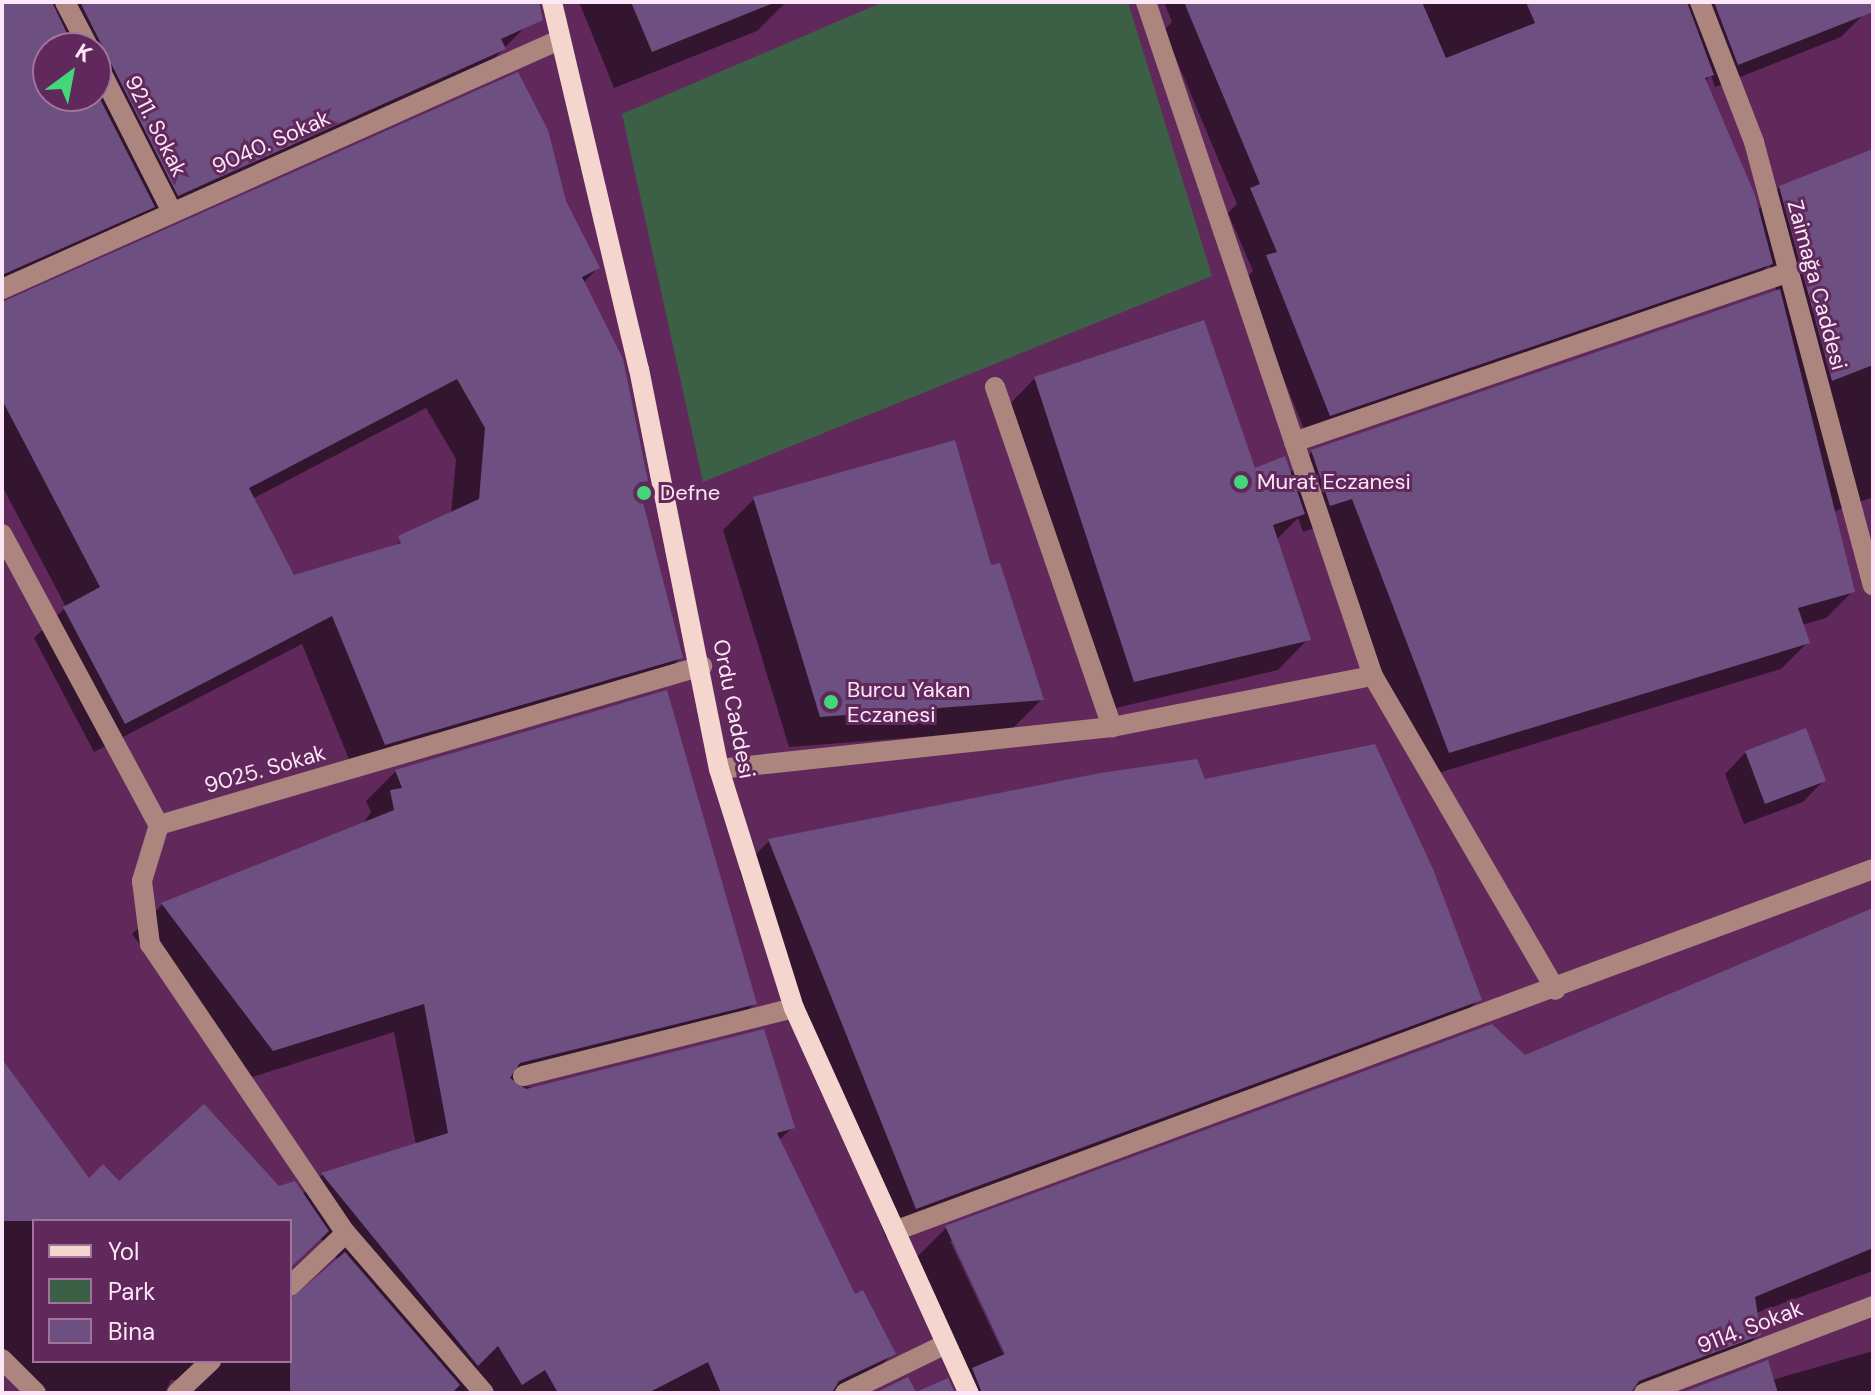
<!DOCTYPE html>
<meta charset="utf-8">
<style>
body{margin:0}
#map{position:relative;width:1875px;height:1395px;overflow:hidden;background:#61295b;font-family:"DM Sans",sans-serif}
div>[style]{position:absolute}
.green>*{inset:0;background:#3c6045}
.shadow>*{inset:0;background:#0007}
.building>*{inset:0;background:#6e4f81}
.minor>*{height:20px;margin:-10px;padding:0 10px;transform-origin:10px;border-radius:10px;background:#ac867e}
.major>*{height:20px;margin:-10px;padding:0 10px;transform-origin:10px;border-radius:10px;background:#f5d6cf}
.dots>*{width:22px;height:22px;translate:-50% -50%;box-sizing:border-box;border:4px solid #61295b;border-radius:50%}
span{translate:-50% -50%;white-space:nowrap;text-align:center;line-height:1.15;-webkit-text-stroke:6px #61295b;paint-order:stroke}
.street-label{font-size:22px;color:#fce7f8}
.poi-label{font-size:22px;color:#fce7f8}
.left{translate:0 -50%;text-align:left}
.frame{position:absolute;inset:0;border:4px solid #fce7f8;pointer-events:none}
.legend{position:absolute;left:32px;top:1219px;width:260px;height:144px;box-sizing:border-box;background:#61295b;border:2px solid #9f759a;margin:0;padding:10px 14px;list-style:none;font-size:24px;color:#fce7f8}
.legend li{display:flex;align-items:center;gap:16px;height:40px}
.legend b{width:40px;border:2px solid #9f759a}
.north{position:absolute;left:32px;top:32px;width:80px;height:80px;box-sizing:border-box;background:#61295b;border:2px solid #9f759a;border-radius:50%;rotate:32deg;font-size:22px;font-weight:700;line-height:32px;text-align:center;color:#fce7f8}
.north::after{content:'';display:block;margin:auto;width:28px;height:36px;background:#44d77a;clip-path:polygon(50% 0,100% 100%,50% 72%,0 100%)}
</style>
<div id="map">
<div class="green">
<div style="clip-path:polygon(883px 2px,1128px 2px,1212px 276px,703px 482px,622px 114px)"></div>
</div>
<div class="shadow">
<div style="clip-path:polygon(evenodd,2px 2px,516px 2px,526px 26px,474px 79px,2px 290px,2px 2px,48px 48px,96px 48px,96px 96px,48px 96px,48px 48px)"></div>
<div style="clip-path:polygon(579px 2px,786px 2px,757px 31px,614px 88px)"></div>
<div style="clip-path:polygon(1164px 2px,1858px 2px,1863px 15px,1841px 37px,1715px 87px,1711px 75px,1704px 82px,1753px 215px,1780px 187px,1873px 151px,1873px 497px,1833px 512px,1853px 591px,1826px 618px,1802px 625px,1808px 642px,1781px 669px,1422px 778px,1326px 524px,1303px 532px,1298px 518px,1276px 540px,1308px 639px,1278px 670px,1103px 711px,1005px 409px,1035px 378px,1254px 470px,1289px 474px,1312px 452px,1777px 292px,1769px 265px,1748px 286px,1307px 437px,1244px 280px,1253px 271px,1228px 213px,1237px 204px,1164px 30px,1172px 22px)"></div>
<div style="clip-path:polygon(evenodd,564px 202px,598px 268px,583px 283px,646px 480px,637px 489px,681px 657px,651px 687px,355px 774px,302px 644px,94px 752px,34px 638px,66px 607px,2px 486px,2px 301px,564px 202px,426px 408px,456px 459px,451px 514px,387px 549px,293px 577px,252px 499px,426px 408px)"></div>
<div style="clip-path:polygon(754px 499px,1042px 699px,1011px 730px,789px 747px,723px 530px)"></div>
<div style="clip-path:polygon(1746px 752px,1824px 780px,1803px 802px,1744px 824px,1725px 774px)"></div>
<div style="clip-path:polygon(evenodd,396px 771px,755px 1003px,725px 1033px,516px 1085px,793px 1127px,778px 1141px,854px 1297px,893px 1353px,864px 1383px,844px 1393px,193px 1393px,190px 1381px,171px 1380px,165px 1393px,34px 1393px,2px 1358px,2px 1067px,89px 1181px,302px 1195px,322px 1175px,416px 1145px,394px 1032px,243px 1080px,132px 934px,162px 905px,362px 825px,371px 812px,366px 801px,396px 771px,34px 1221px,290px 1221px,290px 1267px,320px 1238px,339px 1261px,299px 1298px,290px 1298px,290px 1361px,34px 1361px,34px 1221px)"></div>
<div style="clip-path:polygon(1204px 781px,1479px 999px,1449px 1030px,886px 1238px,739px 871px,769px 841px)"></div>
<div style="clip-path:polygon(evenodd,1873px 911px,1873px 1271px,1756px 1313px,1759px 1334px,1729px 1364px,1652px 1393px,956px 1393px,972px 1376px,916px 1258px,946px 1228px,1525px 1057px,1873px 911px,950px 1241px,954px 1241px,1011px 1363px,1008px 1364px,950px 1241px)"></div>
<div style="clip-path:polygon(1873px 1351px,1873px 1393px,1686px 1393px,1772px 1380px)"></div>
</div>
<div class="building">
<div style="clip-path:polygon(2px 2px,52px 2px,74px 48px,48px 48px,48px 96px,96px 91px,155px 207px,2px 275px)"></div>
<div style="clip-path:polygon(80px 2px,539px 2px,543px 20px,501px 39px,506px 49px,178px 196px)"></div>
<div style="clip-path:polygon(631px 2px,770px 2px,771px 4px,652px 52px)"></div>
<div style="clip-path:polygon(1184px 2px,1422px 2px,1446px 58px,1535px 23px,1526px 2px,1687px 2px,1714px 75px,1705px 78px,1755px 195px,1773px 264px,1330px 416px,1266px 255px,1277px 252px,1250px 188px,1260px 184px)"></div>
<div style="clip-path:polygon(1714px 2px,1873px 2px,1873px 12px,1738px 65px)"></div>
<div style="clip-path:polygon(evenodd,518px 72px,548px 130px,566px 201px,600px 268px,582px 277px,623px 359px,648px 481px,638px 483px,683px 658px,385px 745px,332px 616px,125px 724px,63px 607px,100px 587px,2px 400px,2px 302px,518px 72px,457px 379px,485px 428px,479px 499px,398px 536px,401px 543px,294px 575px,249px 488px,457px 379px)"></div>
<div style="clip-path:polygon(1873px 149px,1873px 365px,1832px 381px,1779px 186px)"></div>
<div style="clip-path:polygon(1780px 289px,1855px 592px,1798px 608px,1810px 643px,1449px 753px,1352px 499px,1330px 506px,1311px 450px)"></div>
<div style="clip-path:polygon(1204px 320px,1255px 468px,1285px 456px,1305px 514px,1273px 525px,1311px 640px,1134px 682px,1034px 377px)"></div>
<div style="clip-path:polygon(955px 440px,991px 565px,1000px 563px,1044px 700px,820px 717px,753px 497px)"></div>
<div style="clip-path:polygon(667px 690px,757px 1004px,520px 1063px,510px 1078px,526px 1089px,764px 1029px,795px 1128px,777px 1133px,855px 1294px,863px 1290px,896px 1354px,839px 1381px,832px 1393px,721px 1393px,708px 1362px,648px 1393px,558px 1393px,545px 1370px,522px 1385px,498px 1346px,478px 1366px,321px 1173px,448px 1133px,424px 1004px,273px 1051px,161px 903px,394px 810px,390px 790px,402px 788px,395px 770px)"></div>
<div style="clip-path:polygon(1806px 728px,1826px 781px,1765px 804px,1745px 751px)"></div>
<div style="clip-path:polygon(1375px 744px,1433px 869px,1482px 1000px,916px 1209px,768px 839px,1100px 773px,1197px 759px,1205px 779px)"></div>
<div style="clip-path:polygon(1873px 908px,1873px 1248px,1755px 1297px,1761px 1335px,1639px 1381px,1631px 1393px,982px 1393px,972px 1368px,1005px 1354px,945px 1226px,1492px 1024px,1525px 1055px)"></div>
<div style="clip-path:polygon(2px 1059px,89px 1178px,103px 1164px,119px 1181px,204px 1104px,279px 1186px,295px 1181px,329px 1231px,290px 1268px,290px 1221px,2px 1221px)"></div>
<div style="clip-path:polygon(345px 1252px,460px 1385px,452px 1393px,290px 1393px,290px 1299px)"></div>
<div style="clip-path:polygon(1768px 1360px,1778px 1393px,1681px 1393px)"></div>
<div style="clip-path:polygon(908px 1377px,916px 1392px,948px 1378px,955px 1393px,875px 1393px)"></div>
</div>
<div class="minor">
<div style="left:65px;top:2px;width:52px;rotate:62.4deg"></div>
<div style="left:1146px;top:2px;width:711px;rotate:71.39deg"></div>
<div style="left:1373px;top:676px;width:363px;rotate:59.8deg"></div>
<div style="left:1700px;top:2px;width:150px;rotate:68.9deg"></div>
<div style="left:1754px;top:142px;width:459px;rotate:75deg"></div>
<div style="left:96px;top:62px;width:168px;rotate:63.1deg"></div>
<div style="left:2px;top:289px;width:610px;rotate:-24.09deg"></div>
<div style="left:995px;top:387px;width:360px;rotate:71deg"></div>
<div style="left:1294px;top:442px;width:523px;rotate:-18.95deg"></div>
<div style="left:2px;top:534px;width:331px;rotate:61.7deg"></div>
<div style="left:159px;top:825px;width:566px;rotate:-16.32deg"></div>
<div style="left:719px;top:769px;width:395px;rotate:-6.1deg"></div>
<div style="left:1112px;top:727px;width:266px;rotate:-11.1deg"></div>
<div style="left:159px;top:825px;width:59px;rotate:106.9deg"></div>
<div style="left:142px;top:881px;width:64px;rotate:82.8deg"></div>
<div style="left:150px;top:944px;width:349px;rotate:55.9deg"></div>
<div style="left:523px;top:1076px;width:279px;rotate:-14.1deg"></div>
<div style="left:900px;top:1229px;width:1037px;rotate:-20.3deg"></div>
<div style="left:290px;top:1286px;width:77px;rotate:-43.4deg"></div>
<div style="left:346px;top:1233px;width:211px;rotate:49.2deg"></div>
<div style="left:2px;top:1359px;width:48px;rotate:45deg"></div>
<div style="left:177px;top:1393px;width:47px;rotate:-43.3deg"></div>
<div style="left:845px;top:1393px;width:112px;rotate:-25.9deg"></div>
<div style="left:1644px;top:1393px;width:245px;rotate:-20.8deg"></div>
</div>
<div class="major">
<div style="left:552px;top:2px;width:377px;rotate:76.7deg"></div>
<div style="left:639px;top:369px;width:408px;rotate:78.7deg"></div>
<div style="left:719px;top:769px;width:250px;rotate:72.6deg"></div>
<div style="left:794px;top:1008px;width:423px;rotate:65.6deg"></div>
</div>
<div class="dots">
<div style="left:1241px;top:482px;background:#44d77a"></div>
<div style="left:644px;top:493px;background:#44d77a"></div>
<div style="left:831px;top:702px;background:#44d77a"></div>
</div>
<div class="street-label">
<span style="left:156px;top:126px;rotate:63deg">9211. Sokak</span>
<span style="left:271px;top:142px;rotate:-24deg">9040. Sokak</span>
<span style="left:1817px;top:285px;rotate:75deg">Zaimağa Caddesi</span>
<span style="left:734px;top:709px;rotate:79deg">Ordu Caddesi</span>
<span style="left:265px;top:769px;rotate:-16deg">9025. Sokak</span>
<span style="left:1750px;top:1327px;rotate:-21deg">9114. Sokak</span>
</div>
<div class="poi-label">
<span class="left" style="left:1257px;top:482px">Murat Eczanesi</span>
<span class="left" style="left:660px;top:493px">Defne</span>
<span class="left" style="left:847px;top:702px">Burcu Yakan<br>Eczanesi</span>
</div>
<div class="frame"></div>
<ul class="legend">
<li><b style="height:10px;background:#f5d6cf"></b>Yol</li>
<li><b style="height:22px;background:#3c6045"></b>Park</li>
<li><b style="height:22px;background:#6e4f81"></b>Bina</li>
</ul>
<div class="north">K</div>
</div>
